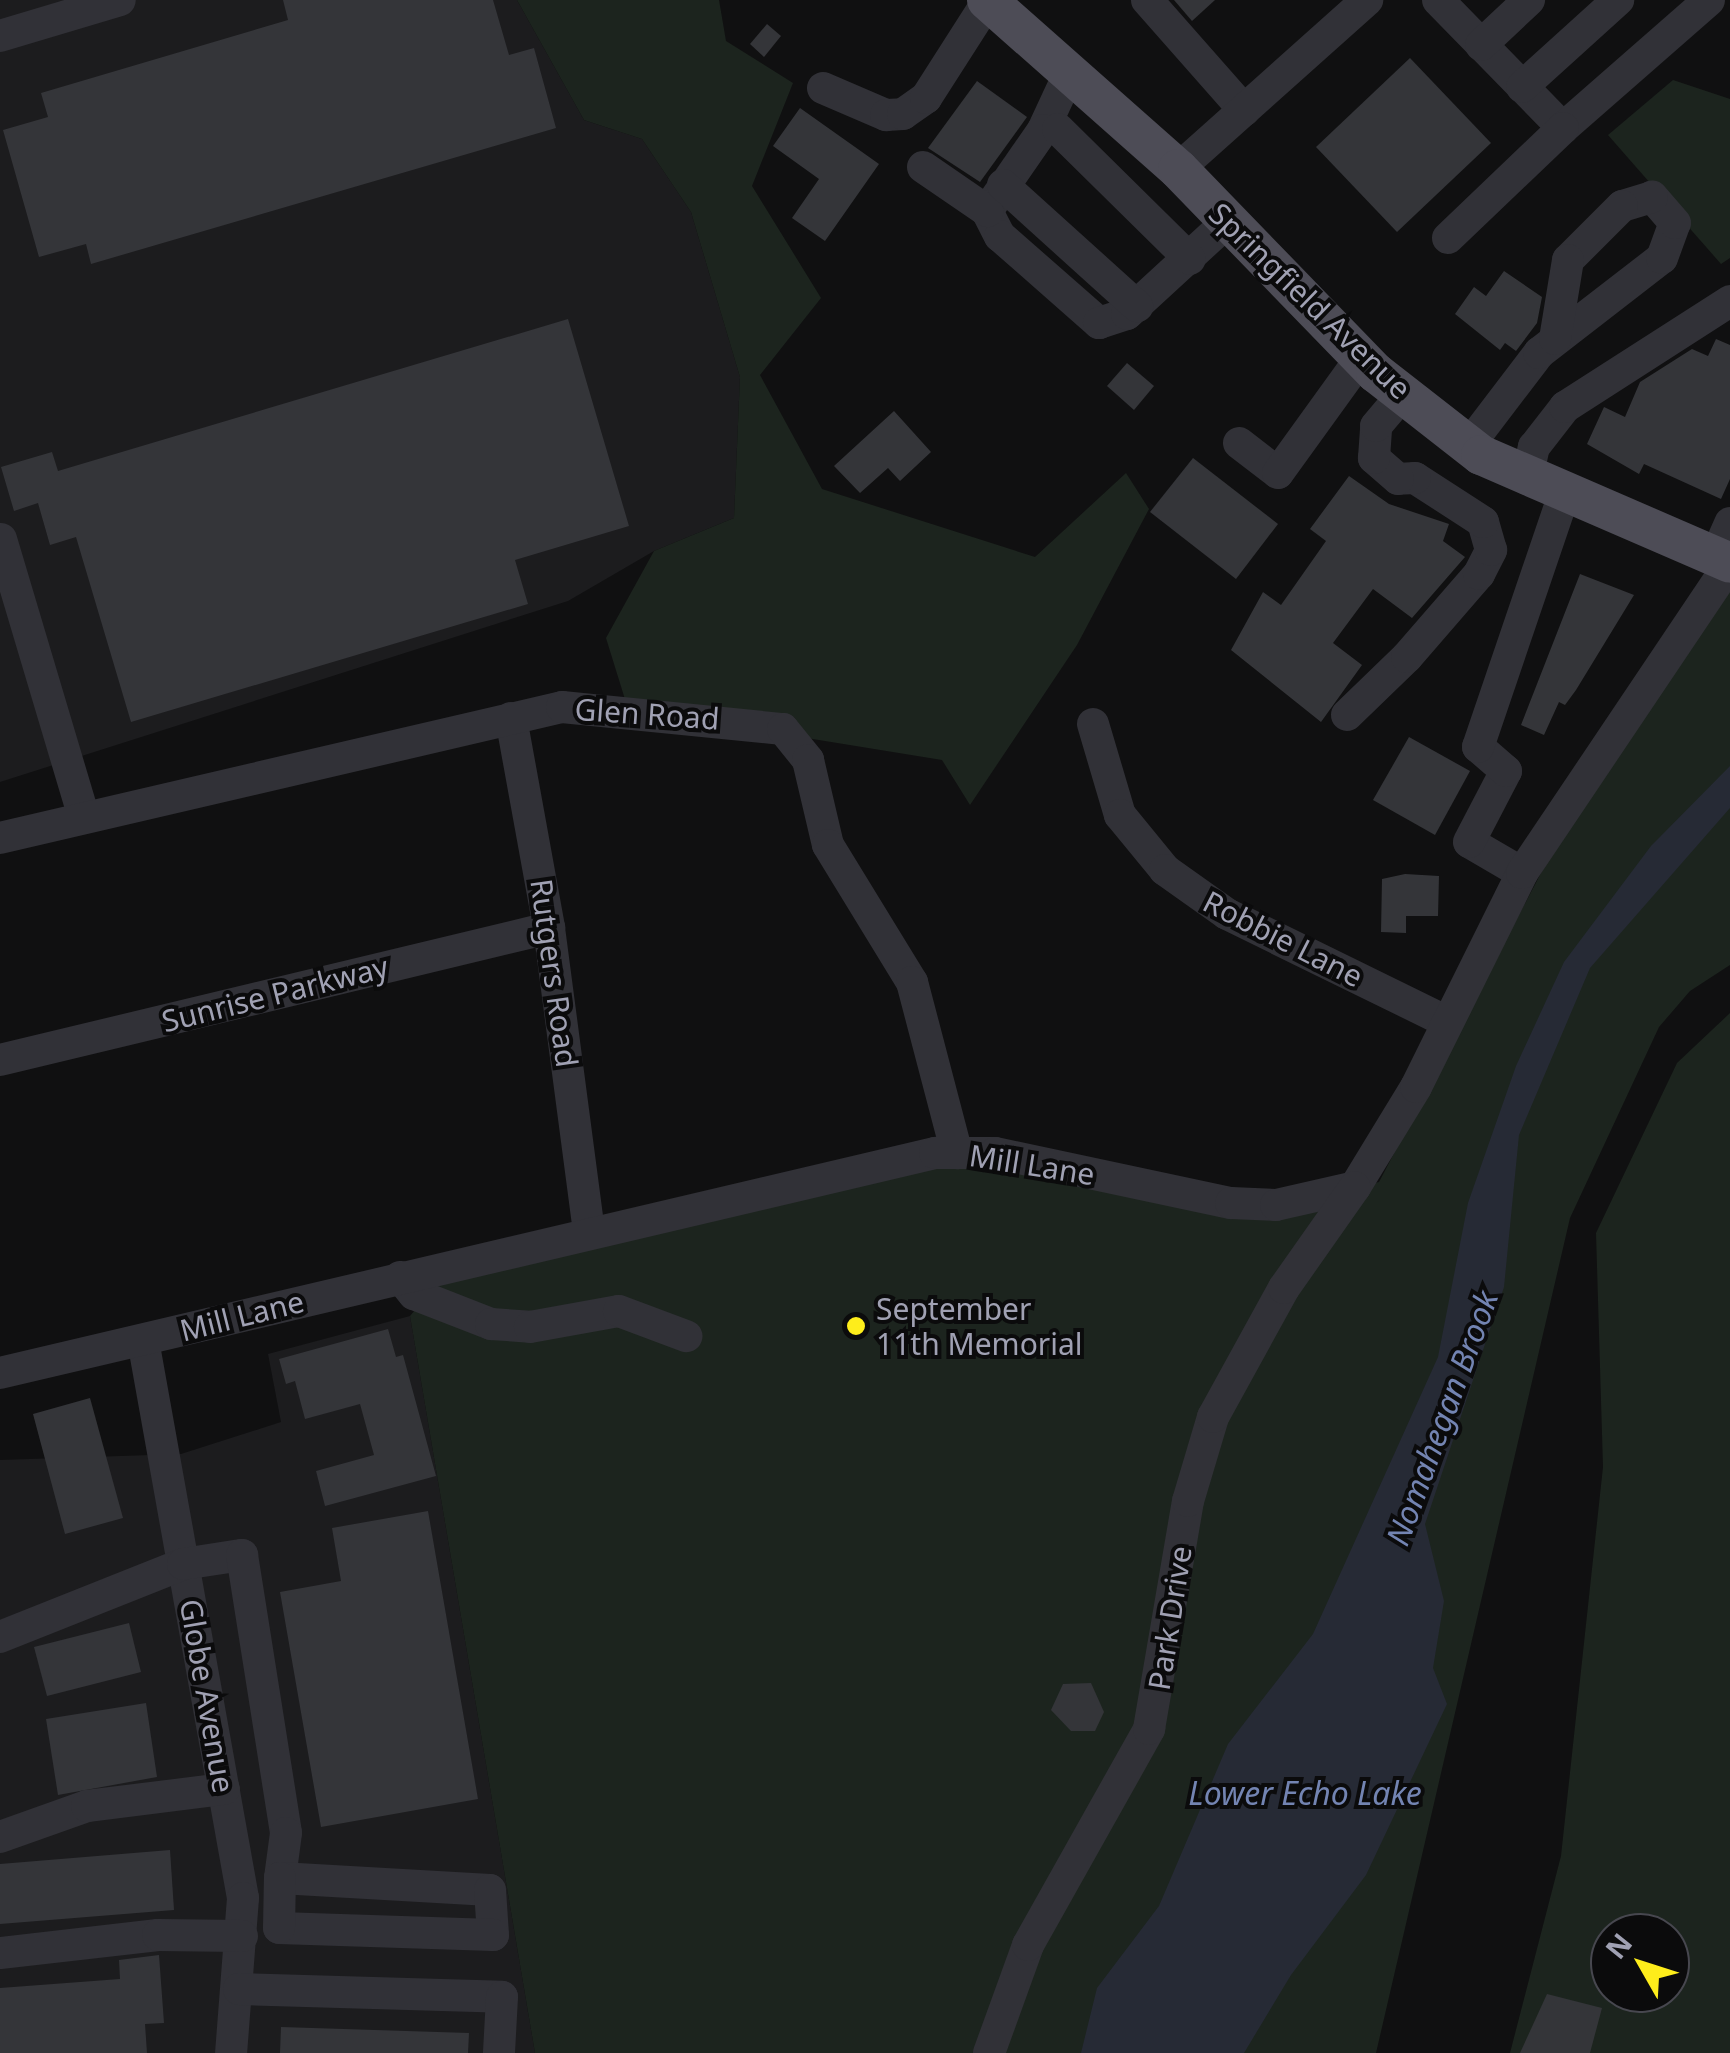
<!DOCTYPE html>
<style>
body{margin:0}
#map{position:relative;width:1730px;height:2053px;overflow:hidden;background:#101011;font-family:"Noto Sans",sans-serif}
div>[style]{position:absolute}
.built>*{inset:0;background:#1c1c1e}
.green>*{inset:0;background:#1c241e}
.water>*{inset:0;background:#262a35}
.building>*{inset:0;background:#343539}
.minor>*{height:32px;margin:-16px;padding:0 16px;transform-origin:16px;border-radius:16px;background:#313137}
.major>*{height:40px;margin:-20px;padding:0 20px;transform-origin:20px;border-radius:20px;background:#4d4c56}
.dots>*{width:28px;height:28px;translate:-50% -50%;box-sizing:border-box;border:5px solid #0b0b0c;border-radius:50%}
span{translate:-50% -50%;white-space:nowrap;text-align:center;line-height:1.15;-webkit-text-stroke:8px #0b0b0c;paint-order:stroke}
.street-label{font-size:30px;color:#a0a1b3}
.poi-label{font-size:30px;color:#a0a1b3}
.left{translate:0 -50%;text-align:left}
.water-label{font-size:32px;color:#7384b2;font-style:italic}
.north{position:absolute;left:1590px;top:1913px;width:100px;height:100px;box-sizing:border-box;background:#0b0b0c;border:2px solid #47474f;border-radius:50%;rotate:309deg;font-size:28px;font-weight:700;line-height:40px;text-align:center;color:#a0a1b3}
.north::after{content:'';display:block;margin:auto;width:35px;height:45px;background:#feed1b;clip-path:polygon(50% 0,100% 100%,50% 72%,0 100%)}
</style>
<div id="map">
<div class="built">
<div style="clip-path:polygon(0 0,517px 0,584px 120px,642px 139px,691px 212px,740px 377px,734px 518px,654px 551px,568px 601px,0 782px)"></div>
<div style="clip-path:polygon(410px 1316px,535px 2053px,0 2053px,0 1460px,181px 1454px,281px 1422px,268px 1354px)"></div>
</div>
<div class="green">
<div style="clip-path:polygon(517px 0,719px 0,726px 41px,793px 83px,752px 186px,821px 298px,760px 375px,822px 489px,1035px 557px,1126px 473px,1149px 509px,1077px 645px,970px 805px,942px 760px,628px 709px,606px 638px,654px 551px,734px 518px,740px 377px,691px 212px,642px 139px,584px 120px)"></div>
<div style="clip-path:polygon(1673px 80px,1730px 99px,1730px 258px,1721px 264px,1608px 135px)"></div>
<div style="clip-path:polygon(1730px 564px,1730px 965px,1690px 991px,1659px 1027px,1570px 1218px,1376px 2053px,535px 2053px,410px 1316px,453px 1264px,935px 1153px,1231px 1203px,1315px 1197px,1379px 1182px,1541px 873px)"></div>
<div style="clip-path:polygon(evenodd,1730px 1013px,1730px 2053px,1510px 2053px,1561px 1856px,1603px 1467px,1596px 1233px,1677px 1063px,1730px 1013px,1610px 1933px,1670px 1933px,1670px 1993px,1610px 1993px,1610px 1933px)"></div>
</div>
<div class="water">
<div style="clip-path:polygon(1730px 766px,1730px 808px,1590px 968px,1519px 1135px,1504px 1287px,1425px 1524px,1444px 1601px,1433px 1668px,1447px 1704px,1366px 1875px,1291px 1975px,1244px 2053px,1081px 2053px,1097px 1988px,1159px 1906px,1228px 1744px,1313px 1634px,1438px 1357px,1468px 1203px,1516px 1066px,1564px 962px,1651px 846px)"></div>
</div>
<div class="building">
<div style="clip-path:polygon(283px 0,493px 0,509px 55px,534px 48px,556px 128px,91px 264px,86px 244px,39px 257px,3px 130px,48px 117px,41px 93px,288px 20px)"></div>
<div style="clip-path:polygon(1174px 0,1215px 0,1192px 21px)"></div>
<div style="clip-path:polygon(767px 24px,781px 36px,764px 57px,750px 44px)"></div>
<div style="clip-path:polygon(1410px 58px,1491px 143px,1397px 232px,1316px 147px)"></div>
<div style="clip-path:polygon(977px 81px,1027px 117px,980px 182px,928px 148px)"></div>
<div style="clip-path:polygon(800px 108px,879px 164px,825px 241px,792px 218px,819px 179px,773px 146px)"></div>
<div style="clip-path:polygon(1504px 271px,1542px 297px,1537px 323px,1516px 351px,1505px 343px,1500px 350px,1455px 314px,1474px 287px,1486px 296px)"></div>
<div style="clip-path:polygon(568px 319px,629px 526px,515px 560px,528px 604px,131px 722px,76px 537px,50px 545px,38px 503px,14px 511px,1px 467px,52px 452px,58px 471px)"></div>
<div style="clip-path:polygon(1716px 339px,1730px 345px,1730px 479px,1721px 499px,1644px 464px,1639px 474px,1587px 444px,1604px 407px,1625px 417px,1640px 382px,1692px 349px,1708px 356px)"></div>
<div style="clip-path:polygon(1127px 363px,1154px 386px,1134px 410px,1107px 386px)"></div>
<div style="clip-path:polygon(894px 411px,931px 452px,900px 481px,888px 468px,860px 493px,834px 466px)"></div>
<div style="clip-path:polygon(1193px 458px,1278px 524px,1236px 579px,1150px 512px)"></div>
<div style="clip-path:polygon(1349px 476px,1389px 504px,1449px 524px,1443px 541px,1465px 557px,1412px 618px,1373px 589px,1333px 643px,1362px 665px,1321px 722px,1231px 650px,1263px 592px,1281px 605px,1326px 541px,1310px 529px)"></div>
<div style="clip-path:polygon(1580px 574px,1634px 595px,1576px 690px,1565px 705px,1559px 702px,1544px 735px,1521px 725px)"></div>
<div style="clip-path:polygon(1409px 737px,1470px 771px,1435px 835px,1373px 800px)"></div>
<div style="clip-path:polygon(1405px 874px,1439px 876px,1438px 916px,1406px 916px,1406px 933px,1381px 932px,1382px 879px)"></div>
<div style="clip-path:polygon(388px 1329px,396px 1357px,403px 1355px,436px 1476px,325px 1506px,316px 1471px,374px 1455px,360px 1404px,305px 1419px,295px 1381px,286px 1384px,279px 1359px)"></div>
<div style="clip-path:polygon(90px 1398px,123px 1518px,65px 1534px,33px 1414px)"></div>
<div style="clip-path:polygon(428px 1511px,478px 1799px,321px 1827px,280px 1592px,341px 1581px,332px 1528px)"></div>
<div style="clip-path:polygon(129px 1623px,141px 1672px,47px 1696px,34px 1647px)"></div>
<div style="clip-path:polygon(1091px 1683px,1104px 1712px,1095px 1731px,1071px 1731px,1051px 1710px,1063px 1684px)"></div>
<div style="clip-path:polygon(146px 1703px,157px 1777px,58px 1795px,46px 1719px)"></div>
<div style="clip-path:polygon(170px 1850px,174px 1910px,0 1924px,0 1864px)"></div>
<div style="clip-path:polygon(159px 1955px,164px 2023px,145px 2024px,147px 2053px,0 2053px,0 1988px,120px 1979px,119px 1960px)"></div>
<div style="clip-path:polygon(1547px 1994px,1602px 2008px,1590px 2053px,1520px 2053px)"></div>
<div style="clip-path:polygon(281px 2027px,469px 2033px,468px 2053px,280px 2053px)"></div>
</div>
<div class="minor">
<div style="left:1147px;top:0;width:147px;rotate:48.6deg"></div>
<div style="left:1438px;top:0;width:179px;rotate:45.7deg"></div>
<div style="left:1563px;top:128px;width:194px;rotate:-41.2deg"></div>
<div style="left:0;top:36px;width:125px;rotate:-16.7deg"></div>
<div style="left:1481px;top:45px;width:66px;rotate:-43.2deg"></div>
<div style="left:1069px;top:74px;width:62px;rotate:114.9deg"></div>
<div style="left:1043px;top:130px;width:98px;rotate:124.7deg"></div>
<div style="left:987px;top:211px;width:28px;rotate:63deg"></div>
<div style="left:1000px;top:236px;width:132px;rotate:41.3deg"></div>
<div style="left:1099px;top:323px;width:29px;rotate:-18deg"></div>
<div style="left:1127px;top:314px;width:136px;rotate:-42.6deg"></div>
<div style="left:1522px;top:87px;width:130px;rotate:-42.2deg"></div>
<div style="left:823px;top:88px;width:69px;rotate:23.2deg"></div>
<div style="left:886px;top:115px;width:17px;rotate:-3deg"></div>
<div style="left:903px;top:114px;width:28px;rotate:-35deg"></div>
<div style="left:926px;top:98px;width:115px;rotate:-57.4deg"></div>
<div style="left:1058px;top:129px;width:185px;rotate:44.6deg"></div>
<div style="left:923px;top:167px;width:78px;rotate:34.5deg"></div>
<div style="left:1178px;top:169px;width:254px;rotate:-41.8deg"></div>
<div style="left:1003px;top:185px;width:181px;rotate:42.1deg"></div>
<div style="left:1448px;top:238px;width:159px;rotate:-43.7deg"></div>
<div style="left:1239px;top:443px;width:49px;rotate:37.6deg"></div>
<div style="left:1278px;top:473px;width:142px;rotate:-54.2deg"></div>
<div style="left:1469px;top:445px;width:116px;rotate:-52.7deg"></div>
<div style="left:1539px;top:353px;width:155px;rotate:-37.7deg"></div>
<div style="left:1662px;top:258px;width:37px;rotate:-70deg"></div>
<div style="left:1675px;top:223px;width:35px;rotate:-131deg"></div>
<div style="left:1652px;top:197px;width:31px;rotate:163deg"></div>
<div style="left:1622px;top:206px;width:76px;rotate:135deg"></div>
<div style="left:1568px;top:260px;width:80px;rotate:99.3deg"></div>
<div style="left:1527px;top:479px;width:33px;rotate:-78deg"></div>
<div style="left:1534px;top:447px;width:51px;rotate:-52.2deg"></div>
<div style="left:1565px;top:407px;width:196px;rotate:-32.7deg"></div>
<div style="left:1px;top:539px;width:290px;rotate:73.4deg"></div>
<div style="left:1716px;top:555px;width:35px;rotate:-66deg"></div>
<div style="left:1347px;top:715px;width:83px;rotate:-44deg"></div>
<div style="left:1407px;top:657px;width:110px;rotate:-49.1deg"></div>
<div style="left:1479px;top:574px;width:27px;rotate:-63deg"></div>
<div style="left:1491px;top:550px;width:29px;rotate:-106deg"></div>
<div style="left:1483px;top:522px;width:81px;rotate:-147.1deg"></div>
<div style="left:1415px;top:478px;width:17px;rotate:177deg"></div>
<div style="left:1398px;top:479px;width:32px;rotate:-139deg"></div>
<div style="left:1374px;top:458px;width:32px;rotate:-86deg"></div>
<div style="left:1376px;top:426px;width:42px;rotate:-49.8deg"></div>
<div style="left:511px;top:718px;width:213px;rotate:79.7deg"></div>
<div style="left:549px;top:928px;width:305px;rotate:82.5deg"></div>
<div style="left:1093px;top:724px;width:95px;rotate:73.5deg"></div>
<div style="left:1120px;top:815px;width:71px;rotate:50.7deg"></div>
<div style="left:1165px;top:870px;width:76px;rotate:35.4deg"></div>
<div style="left:1227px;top:914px;width:245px;rotate:26.1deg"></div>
<div style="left:0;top:838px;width:577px;rotate:-13.12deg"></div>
<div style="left:562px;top:707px;width:222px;rotate:5.7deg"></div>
<div style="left:783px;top:729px;width:40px;rotate:51deg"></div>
<div style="left:808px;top:760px;width:87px;rotate:76.8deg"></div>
<div style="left:828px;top:845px;width:161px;rotate:58.5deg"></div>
<div style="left:912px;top:982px;width:177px;rotate:75.3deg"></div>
<div style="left:1522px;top:873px;width:61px;rotate:-149.7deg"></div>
<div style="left:1469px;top:842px;width:80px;rotate:-62.5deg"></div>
<div style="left:1506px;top:771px;width:37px;rotate:-139deg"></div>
<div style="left:1478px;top:747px;width:266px;rotate:-71.2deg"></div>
<div style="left:0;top:1060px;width:565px;rotate:-13.52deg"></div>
<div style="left:400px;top:1277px;width:22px;rotate:51deg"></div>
<div style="left:414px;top:1294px;width:83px;rotate:21.3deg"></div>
<div style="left:491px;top:1324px;width:39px;rotate:4deg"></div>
<div style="left:530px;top:1327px;width:90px;rotate:-10.2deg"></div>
<div style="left:619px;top:1311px;width:72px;rotate:20.5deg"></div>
<div style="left:143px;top:1340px;width:567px;rotate:79.84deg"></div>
<div style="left:243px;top:1898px;width:155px;rotate:94.4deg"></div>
<div style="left:0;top:1373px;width:961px;rotate:-13.24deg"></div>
<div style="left:935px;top:1153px;width:60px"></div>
<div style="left:995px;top:1153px;width:241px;rotate:12deg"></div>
<div style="left:1231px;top:1203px;width:45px;rotate:2.5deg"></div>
<div style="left:1276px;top:1205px;width:81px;rotate:-12.8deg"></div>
<div style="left:1355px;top:1187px;width:117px;rotate:-58.6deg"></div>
<div style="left:1416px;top:1087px;width:239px;rotate:-63.6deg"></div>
<div style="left:1522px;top:873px;width:372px;rotate:-56.1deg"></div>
<div style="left:0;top:1637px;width:197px;rotate:-21.7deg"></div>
<div style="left:183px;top:1564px;width:60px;rotate:-8.7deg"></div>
<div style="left:242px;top:1555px;width:281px;rotate:81deg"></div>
<div style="left:286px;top:1833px;width:45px;rotate:97.6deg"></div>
<div style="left:0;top:1837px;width:92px;rotate:-19.6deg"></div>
<div style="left:87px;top:1806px;width:138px;rotate:-7.1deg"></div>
<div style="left:280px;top:1878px;width:210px;rotate:3.3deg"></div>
<div style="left:490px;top:1890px;width:45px;rotate:86.2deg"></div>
<div style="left:493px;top:1935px;width:214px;rotate:-178.1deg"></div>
<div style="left:279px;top:1928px;width:50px;rotate:-88.9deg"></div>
<div style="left:0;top:1953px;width:159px;rotate:-6.5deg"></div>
<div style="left:158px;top:1935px;width:84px;rotate:0.7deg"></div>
<div style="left:239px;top:1989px;width:263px;rotate:1.7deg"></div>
<div style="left:502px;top:1997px;width:56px;rotate:93.1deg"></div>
<div style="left:989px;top:2053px;width:115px;rotate:-70.1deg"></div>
<div style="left:1028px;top:1945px;width:248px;rotate:-60.7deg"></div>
<div style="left:1149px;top:1729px;width:231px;rotate:-80.3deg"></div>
<div style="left:1188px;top:1501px;width:88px;rotate:-73.4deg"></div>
<div style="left:1213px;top:1417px;width:147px;rotate:-61.2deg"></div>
<div style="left:1284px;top:1288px;width:123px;rotate:-54.9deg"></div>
</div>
<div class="major">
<div style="left:987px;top:0;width:255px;rotate:41.5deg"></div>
<div style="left:1178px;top:169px;width:284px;rotate:45.9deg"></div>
<div style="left:1376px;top:373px;width:133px;rotate:38deg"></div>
<div style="left:1481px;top:455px;width:271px;rotate:23.4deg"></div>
</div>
<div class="dots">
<div style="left:856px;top:1326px;background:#feed1b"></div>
</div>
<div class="street-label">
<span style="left:1310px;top:301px;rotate:44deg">Springfield Avenue</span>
<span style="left:647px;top:714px;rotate:4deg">Glen Road</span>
<span style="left:1283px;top:939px;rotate:27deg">Robbie Lane</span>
<span style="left:554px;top:973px;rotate:82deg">Rutgers Road</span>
<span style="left:275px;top:994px;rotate:-14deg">Sunrise Parkway</span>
<span style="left:1032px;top:1165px;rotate:9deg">Mill Lane</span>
<span style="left:242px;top:1316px;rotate:-14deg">Mill Lane</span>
<span style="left:1170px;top:1618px;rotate:-81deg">Park Drive</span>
<span style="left:207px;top:1696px;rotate:80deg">Globe Avenue</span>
</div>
<div class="poi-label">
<span class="left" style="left:876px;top:1326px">September<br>11th Memorial</span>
</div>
<div class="water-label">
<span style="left:1442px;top:1418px;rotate:-70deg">Nomahegan Brook</span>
<span style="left:1305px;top:1793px">Lower Echo Lake</span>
</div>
<div class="north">N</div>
</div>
